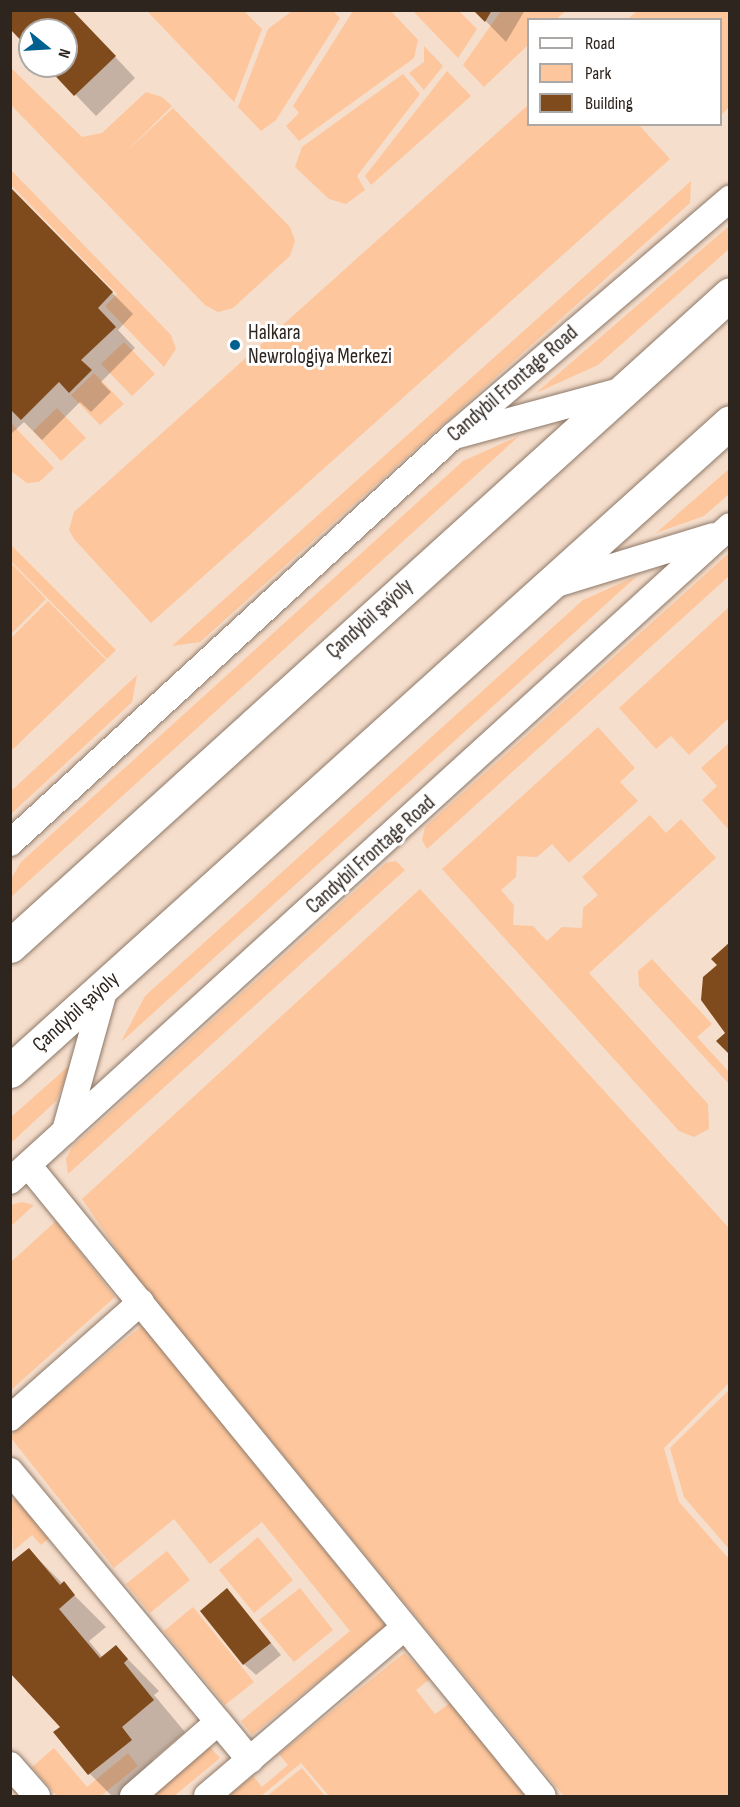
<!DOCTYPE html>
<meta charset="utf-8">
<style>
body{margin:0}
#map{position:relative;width:740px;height:1807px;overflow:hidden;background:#f6decc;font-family:"Sofia Sans Condensed",sans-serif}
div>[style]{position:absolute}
.green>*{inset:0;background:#fdc69c}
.shadow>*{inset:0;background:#0003}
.building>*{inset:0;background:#804b1c}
.roads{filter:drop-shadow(0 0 2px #8d7868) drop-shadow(0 0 2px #8d7868)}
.street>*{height:26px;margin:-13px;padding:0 13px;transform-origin:13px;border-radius:13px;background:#fff}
.secondary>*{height:33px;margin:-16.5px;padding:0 16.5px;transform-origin:16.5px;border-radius:16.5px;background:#fff}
.dots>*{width:16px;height:16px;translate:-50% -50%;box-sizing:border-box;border:3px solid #fff;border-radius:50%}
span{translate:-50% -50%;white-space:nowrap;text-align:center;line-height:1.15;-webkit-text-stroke:6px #fff;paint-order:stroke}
.poi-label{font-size:21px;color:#2e251f}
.left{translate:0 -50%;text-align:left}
.street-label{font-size:21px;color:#2e251f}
.frame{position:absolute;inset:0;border:12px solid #2e251f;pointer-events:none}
.legend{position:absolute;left:527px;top:18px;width:195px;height:108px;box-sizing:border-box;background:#fff;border:2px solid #aba8a5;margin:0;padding:8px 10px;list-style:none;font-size:18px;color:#2e251f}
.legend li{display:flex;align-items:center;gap:12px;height:30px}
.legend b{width:30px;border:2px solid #aba8a5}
.north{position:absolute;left:18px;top:18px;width:60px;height:60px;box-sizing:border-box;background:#fff;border:2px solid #aba8a5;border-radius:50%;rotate:108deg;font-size:16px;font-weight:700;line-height:24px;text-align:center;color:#2e251f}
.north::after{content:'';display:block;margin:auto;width:21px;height:27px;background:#006191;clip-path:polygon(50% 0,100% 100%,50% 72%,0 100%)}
</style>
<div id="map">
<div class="green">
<div style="clip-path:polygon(147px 11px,244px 11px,262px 29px,234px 102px)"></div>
<div style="clip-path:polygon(292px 11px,333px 11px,340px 18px,276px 120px,261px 131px,238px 107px,268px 29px)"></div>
<div style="clip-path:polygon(353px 11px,391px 11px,418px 40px,414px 58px,299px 141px,286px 126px,299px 113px,293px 106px)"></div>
<div style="clip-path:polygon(413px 11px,459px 11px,477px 29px,458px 58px)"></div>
<div style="clip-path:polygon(501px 11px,566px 11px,556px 19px,528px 20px,528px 45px,484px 87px,463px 65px)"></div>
<div style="clip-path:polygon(637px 11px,729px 11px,729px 107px,721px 115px,720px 20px,628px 19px)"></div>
<div style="clip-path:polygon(424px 46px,443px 66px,424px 90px,409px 73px,424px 62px)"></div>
<div style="clip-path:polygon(10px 67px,82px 137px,102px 133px,146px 92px,162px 97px,172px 106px,125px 153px,173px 108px,290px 227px,295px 241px,290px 256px,233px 308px,218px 312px,205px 305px,11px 105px)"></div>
<div style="clip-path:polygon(447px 71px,471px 96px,371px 185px,365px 176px)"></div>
<div style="clip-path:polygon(403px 74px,420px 94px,357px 176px,365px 190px,346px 204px,329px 199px,295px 167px,302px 147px)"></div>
<div style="clip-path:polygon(528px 105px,528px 124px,639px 125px,670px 159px,151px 623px,74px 539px,69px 530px,74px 512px)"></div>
<div style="clip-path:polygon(11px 170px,171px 335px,176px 349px,164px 367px,105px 306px,117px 294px,11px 185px)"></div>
<div style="clip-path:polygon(691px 181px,690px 203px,200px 642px,172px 646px)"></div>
<div style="clip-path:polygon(729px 226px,729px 249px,598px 365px,536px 393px)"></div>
<div style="clip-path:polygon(124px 342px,155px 374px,132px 396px,101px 364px)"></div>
<div style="clip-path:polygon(94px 373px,124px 404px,100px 425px,71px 395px)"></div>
<div style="clip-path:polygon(57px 408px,86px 438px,61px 461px,33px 431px)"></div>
<div style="clip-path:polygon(11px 423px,54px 468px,39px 482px,27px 483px,11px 471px)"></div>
<div style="clip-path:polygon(519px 436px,11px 897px,11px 879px,21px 862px,463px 461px)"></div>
<div style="clip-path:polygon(729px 469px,729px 494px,704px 516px,656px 533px)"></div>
<div style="clip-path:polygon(10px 544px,116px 650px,107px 659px,11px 561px)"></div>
<div style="clip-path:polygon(729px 553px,729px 576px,427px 849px,422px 840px,425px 827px)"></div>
<div style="clip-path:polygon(11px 563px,46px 599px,11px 634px)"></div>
<div style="clip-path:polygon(637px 576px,121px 1042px,145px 996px,583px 600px)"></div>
<div style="clip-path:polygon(48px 601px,106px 660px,11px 751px,11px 638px)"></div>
<div style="clip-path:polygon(729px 607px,729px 718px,689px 755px,671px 736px,656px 749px,619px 708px)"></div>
<div style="clip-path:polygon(137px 675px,132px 702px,11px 814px,11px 791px)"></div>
<div style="clip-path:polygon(598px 727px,635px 768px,620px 782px,638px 801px,569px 863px,552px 844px,537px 857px,517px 856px,516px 877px,501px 890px,514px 905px,513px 925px,533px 926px,547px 941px,562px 927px,582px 928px,583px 908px,598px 895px,582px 877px,650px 815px,666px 833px,681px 819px,716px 858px,589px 973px,708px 1104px,709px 1129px,694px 1137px,679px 1131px,442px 869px)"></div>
<div style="clip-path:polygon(729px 743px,729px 830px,702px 800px,717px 786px,701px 768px)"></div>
<div style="clip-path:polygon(396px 861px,405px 870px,68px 1174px,66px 1159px,72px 1147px,386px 863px)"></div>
<div style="clip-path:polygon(420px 889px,729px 1228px,729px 1383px,664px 1448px,679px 1502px,729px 1559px,729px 1796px,564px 1796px,132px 1272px,82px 1199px)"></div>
<div style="clip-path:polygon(652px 959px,712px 1024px,697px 1037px,729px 1072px,729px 1084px,639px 986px,638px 971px)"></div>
<div style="clip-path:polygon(72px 1063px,56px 1101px,11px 1143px,10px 1118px)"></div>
<div style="clip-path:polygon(22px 1202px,34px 1205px,11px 1226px,11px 1205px)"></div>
<div style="clip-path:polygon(56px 1221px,115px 1297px,11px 1390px,11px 1262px)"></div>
<div style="clip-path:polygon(143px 1325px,386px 1626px,252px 1735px,241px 1721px,350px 1631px,262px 1522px,210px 1564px,174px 1519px,114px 1568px,11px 1438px,15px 1429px)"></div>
<div style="clip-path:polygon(729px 1390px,729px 1549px,684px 1497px,670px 1448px)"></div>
<div style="clip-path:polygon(17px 1499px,51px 1537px,41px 1545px,32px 1535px,13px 1551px,11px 1500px)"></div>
<div style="clip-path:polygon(258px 1537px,293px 1580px,254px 1613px,219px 1570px)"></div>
<div style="clip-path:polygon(167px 1551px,190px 1580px,150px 1613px,126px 1584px)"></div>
<div style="clip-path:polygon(300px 1588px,333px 1630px,294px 1662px,259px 1620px)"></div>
<div style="clip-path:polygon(193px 1607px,254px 1682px,225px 1705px,164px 1631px)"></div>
<div style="clip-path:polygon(404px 1653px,430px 1679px,416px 1690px,435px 1714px,450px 1703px,526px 1796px,329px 1796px,301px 1763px,261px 1796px,228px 1796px,253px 1776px,262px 1787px,288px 1765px,279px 1754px)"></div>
<div style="clip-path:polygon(209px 1746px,220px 1758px,174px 1796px,149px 1796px)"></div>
<div style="clip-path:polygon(54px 1748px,87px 1787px,128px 1753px,138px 1766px,101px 1796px,57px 1796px,32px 1767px)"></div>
<div style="clip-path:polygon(302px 1768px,325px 1796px,267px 1796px)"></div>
</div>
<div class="shadow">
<div style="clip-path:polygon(71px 10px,135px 78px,96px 116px,48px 66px,66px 66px,66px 30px,30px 30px,30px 47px,10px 27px)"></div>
<div style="clip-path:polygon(475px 10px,525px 10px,506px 42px)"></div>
<div style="clip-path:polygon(10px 189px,133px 314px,118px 330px,135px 348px,101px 382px,111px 392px,91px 412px,80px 402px,42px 440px,24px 422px,10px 435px)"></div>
<div style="clip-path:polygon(29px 1550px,106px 1627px,89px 1641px,103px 1658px,116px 1647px,159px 1691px,154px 1695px,185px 1732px,152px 1760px,162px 1772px,132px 1796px,112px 1796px,90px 1774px,55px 1733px,61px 1728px,14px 1671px)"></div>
<div style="clip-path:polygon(227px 1590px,281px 1655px,256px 1675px,244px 1664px)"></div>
</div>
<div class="building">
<div style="clip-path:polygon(10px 10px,72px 10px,116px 56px,74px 96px,46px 66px,66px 66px,66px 30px,30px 30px,30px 50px,10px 29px)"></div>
<div style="clip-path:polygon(473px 10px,492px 10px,485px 22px)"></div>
<div style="clip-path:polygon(10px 187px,113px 292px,98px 308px,116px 327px,81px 360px,92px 370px,69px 393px,59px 382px,21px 420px,10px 409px)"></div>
<div style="clip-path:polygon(730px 942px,730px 1055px,716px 1041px,725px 1033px,701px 1000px,703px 977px,717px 965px,711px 959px)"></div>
<div style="clip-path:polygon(29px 1548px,60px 1585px,64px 1581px,75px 1595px,59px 1609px,100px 1658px,116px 1645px,128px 1659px,124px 1663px,154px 1700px,122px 1727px,132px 1740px,88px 1775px,53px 1732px,60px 1727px,10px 1673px,10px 1563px)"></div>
<div style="clip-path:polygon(227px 1588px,271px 1643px,243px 1665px,200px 1611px)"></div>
</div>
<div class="roads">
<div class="street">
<div style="left:458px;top:435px;width:168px;rotate:-15.2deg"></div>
<div style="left:553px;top:585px;width:167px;rotate:-17deg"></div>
<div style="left:10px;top:843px;width:602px;rotate:-42.57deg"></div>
<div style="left:453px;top:436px;width:365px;rotate:-40.6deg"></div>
<div style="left:65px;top:1131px;width:153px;rotate:-74.4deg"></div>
<div style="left:28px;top:1165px;width:814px;rotate:50.78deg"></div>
<div style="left:10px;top:1181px;width:973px;rotate:-42.29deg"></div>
<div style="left:10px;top:1418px;width:175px;rotate:-41.5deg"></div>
<div style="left:10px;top:1471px;width:376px;rotate:50.3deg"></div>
<div style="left:10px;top:1765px;width:41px;rotate:48.9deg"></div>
<div style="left:133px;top:1796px;width:113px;rotate:-41deg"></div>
<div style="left:207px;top:1796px;width:260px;rotate:-40.5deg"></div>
</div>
<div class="secondary">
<div style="left:10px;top:946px;width:971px;rotate:-42.16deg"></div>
<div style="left:10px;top:1071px;width:969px;rotate:-42.03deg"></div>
</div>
</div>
<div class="dots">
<div style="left:235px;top:345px;background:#006191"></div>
</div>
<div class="poi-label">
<span class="left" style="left:248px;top:345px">Halkara<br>Newrologiya Merkezi</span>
</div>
<div class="street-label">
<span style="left:513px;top:384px;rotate:-41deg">Candybil Frontage Road</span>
<span style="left:370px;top:619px;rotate:-42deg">Çandybil şaýoly</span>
<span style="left:371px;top:855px;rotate:-42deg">Candybil Frontage Road</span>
<span style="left:76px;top:1012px;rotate:-42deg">Çandybil şaýoly</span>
</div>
<div class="frame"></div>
<ul class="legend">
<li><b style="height:8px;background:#fff"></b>Road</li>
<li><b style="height:16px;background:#fdc69c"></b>Park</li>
<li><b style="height:16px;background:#804b1c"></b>Building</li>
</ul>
<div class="north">N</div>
</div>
